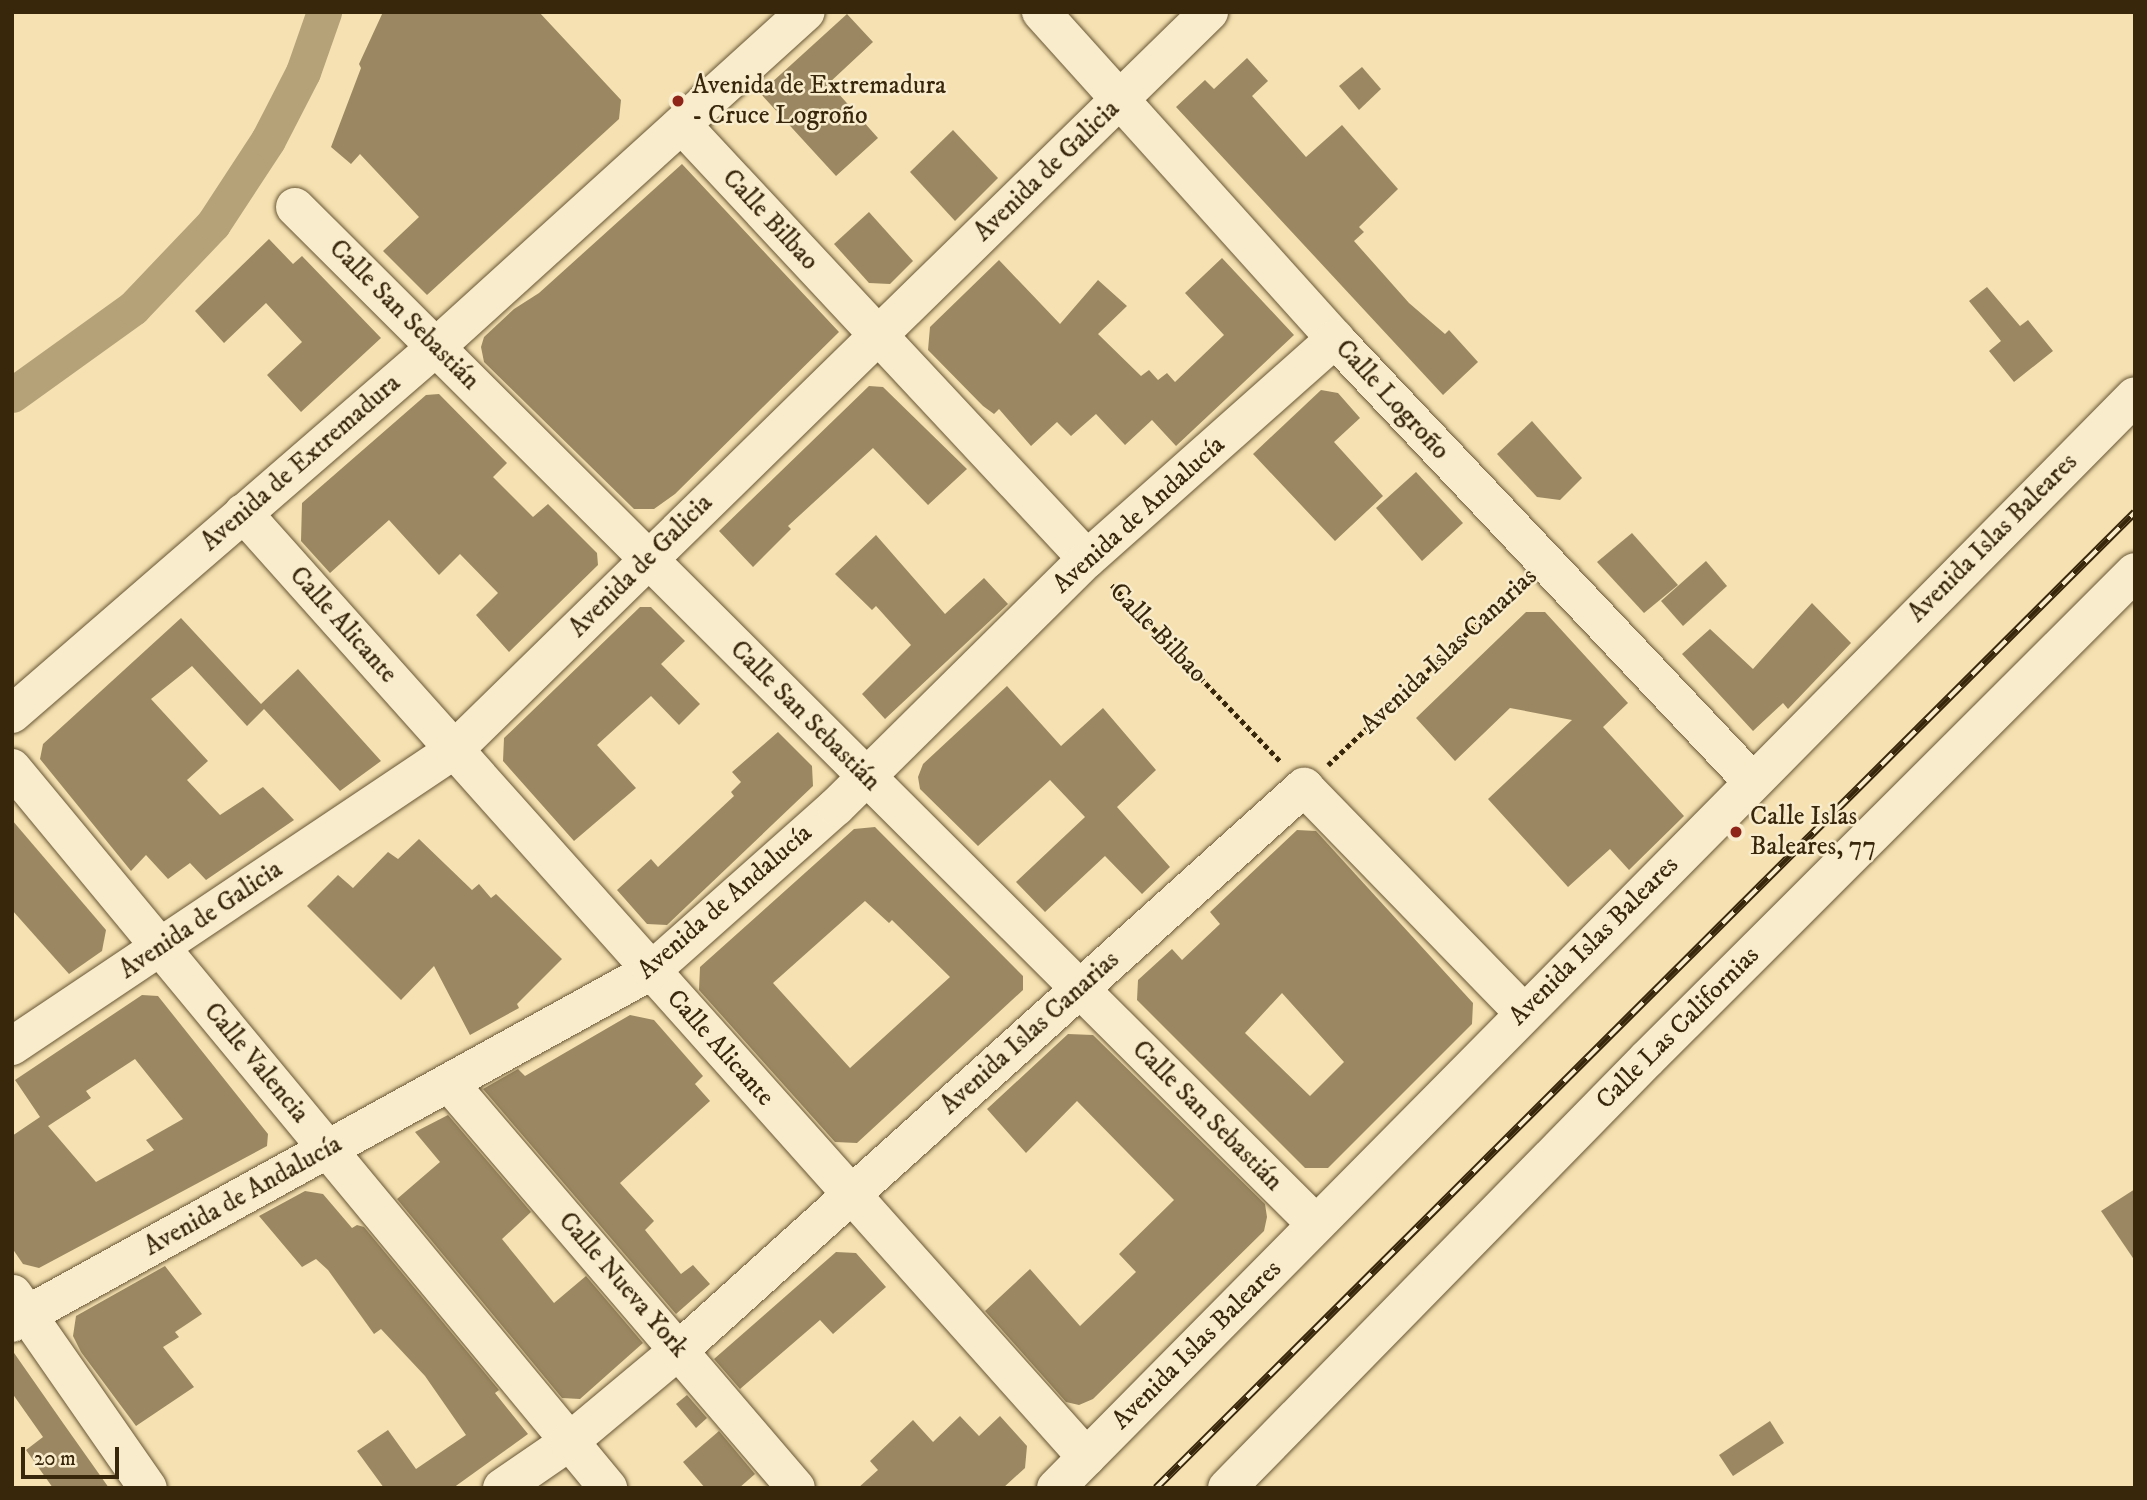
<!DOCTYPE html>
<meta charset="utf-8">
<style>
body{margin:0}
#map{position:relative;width:2147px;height:1500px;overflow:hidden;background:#f5e1b1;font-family:"IM FELL DW Pica",serif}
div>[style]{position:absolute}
.canal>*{height:35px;margin:-17.5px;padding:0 17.5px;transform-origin:17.5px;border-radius:17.5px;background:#b5a279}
.building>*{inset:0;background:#9b8862}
.path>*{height:4.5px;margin-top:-2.25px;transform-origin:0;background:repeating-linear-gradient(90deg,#39270c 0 5px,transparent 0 8.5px)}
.roads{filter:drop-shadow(0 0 2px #685635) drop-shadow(0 0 2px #685635)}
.minor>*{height:38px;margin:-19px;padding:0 19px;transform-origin:19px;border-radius:19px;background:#f8eccc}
.rail>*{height:8px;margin-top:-4px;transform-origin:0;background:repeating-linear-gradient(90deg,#f8eccc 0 16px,#39270c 0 32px);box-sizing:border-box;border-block:2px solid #39270c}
.dots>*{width:19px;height:19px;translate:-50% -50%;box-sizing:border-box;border:4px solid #f8eccc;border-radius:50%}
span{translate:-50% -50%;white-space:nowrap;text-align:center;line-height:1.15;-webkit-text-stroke:5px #f8eccc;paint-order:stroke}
.poi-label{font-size:26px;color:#39270c}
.left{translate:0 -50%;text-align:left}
.street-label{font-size:26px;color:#39270c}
.frame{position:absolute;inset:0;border:14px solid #39270c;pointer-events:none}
.scale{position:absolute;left:21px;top:1447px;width:98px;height:32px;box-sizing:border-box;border:4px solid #39270c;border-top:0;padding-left:9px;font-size:21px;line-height:24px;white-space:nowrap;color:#39270c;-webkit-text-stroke:5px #f8eccc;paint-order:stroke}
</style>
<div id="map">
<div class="canal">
<div style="left:12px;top:395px;width:149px;rotate:-35.7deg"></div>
<div style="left:133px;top:308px;width:116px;rotate:-46.4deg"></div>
<div style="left:213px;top:224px;width:100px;rotate:-56.8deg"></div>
<div style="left:268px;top:140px;width:76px;rotate:-62.8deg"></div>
<div style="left:303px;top:72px;width:64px;rotate:-70.7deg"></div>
</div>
<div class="building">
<div style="clip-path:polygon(383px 12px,539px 12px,621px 100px,619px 119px,427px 295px,383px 251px,419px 217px,360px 154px,351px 164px,331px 147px,361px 68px,359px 64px)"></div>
<div style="clip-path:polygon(847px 14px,873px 42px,829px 83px,878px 138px,836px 176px,760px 93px)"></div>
<div style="clip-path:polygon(1247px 58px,1268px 81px,1252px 96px,1306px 157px,1342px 125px,1398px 189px,1359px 227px,1364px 232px,1354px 241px,1409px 303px,1445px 334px,1449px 330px,1478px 362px,1443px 395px,1176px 107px,1205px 80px,1214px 89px)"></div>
<div style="clip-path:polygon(1362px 67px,1381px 89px,1359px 110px,1339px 86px)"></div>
<div style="clip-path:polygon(953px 130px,998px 178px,955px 221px,910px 172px)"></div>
<div style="clip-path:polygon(682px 164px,839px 332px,675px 494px,654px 509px,634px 509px,484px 362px,481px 347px,484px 337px,514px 309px,539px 293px)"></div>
<div style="clip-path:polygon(869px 212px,913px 261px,890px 284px,869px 283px,834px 244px)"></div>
<div style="clip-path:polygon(269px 239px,293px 264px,302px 256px,381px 338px,301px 412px,267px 375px,302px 342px,266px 303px,224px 343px,195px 311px)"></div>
<div style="clip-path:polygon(1222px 258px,1294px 335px,1176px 446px,1152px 420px,1125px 445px,1096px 414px,1071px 436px,1057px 422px,1031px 446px,999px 409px,994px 414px,983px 406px,928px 350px,930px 327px,999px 260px,1060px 324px,1098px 280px,1127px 306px,1098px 334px,1141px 376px,1149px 370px,1158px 380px,1167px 373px,1175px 382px,1224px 335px,1185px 293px)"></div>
<div style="clip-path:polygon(1987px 287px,2020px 326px,2028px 320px,2053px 351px,2014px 382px,1989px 351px,2001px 341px,1969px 301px)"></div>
<div style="clip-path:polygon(869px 386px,883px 387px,967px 469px,928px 505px,873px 448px,788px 526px,791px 529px,753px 567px,719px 531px)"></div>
<div style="clip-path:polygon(1321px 390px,1338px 393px,1360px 418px,1334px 442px,1383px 496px,1335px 541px,1253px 454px)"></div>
<div style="clip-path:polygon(439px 394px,507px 463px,493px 477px,533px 517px,548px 504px,597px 553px,598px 565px,509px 652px,476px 615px,498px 593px,460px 554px,439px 575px,389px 520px,330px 573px,301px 541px,302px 503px,426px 395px)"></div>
<div style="clip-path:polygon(1532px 421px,1582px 478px,1560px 500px,1537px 497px,1497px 454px)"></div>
<div style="clip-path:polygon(1416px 472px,1463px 523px,1422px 561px,1376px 508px)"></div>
<div style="clip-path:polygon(1632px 533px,1678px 585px,1644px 613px,1597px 562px)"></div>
<div style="clip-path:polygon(876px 535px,945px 614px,984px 578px,1008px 604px,885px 719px,862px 694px,911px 645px,876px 606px,872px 610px,835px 574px)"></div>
<div style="clip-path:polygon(1706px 561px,1727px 586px,1683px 626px,1661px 601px)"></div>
<div style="clip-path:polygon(1812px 603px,1851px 643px,1788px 709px,1783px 703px,1753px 731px,1682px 654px,1710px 629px,1753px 669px)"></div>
<div style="clip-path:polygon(640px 607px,651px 607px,685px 641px,661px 664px,700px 704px,679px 725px,651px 696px,597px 745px,636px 788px,574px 841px,503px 761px,504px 738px)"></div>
<div style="clip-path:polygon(1526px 612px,1545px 612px,1628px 703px,1603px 727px,1684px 816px,1629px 870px,1610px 849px,1568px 887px,1488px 799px,1572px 720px,1510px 708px,1455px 761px,1416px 718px)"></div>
<div style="clip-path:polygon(181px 618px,261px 704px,298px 669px,381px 761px,340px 791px,264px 709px,247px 726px,192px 666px,151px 699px,208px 761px,187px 780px,220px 815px,263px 787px,294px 820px,206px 880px,190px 863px,168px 879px,146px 855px,131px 871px,40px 759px,43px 744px)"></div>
<div style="clip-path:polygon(1007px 686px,1061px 746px,1103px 708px,1156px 770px,1117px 807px,1170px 867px,1142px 894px,1105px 856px,1045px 912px,1016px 882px,1085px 817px,1050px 780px,978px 846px,920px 789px,918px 777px,923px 764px)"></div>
<div style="clip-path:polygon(778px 732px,812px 766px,813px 786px,667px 925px,647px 924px,617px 890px,651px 859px,658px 867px,734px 796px,731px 792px,741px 782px,732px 772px)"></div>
<div style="clip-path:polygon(12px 820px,106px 930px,102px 951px,69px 974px,12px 910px)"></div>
<div style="clip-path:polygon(evenodd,875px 827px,1023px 976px,1023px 990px,857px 1143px,835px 1142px,699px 990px,700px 967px,854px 829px,875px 827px,865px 901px,889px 923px,892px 920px,950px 977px,850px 1068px,773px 983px,865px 901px)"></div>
<div style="clip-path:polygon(evenodd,1297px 830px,1316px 831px,1473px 1003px,1472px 1024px,1328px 1168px,1305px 1168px,1137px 1000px,1138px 980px,1172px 949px,1182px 960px,1220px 924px,1210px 912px,1297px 830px,1282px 993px,1344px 1062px,1310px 1096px,1245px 1033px,1282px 993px)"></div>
<div style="clip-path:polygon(419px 839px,472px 890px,479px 884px,491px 898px,496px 894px,562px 959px,517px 1004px,519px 1008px,470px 1035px,434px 966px,401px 1000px,307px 906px,338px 875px,353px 888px,388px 852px,398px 859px)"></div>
<div style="clip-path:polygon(evenodd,142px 995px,158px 996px,268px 1134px,267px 1146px,39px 1268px,23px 1264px,12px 1248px,12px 1136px,40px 1117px,15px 1080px,142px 995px,135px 1059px,183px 1119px,146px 1140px,154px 1150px,96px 1182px,48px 1126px,91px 1098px,86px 1091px,135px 1059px)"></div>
<div style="clip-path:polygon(630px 1015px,654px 1020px,703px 1076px,695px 1084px,710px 1101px,620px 1183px,654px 1221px,645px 1230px,681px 1274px,693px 1265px,710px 1284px,676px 1314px,483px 1089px,518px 1069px,525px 1076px)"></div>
<div style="clip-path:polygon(1068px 1034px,1093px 1035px,1265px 1204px,1267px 1217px,1264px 1231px,1093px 1399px,1079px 1405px,1066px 1402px,985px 1311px,1030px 1269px,1080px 1326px,1136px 1272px,1119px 1254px,1174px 1200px,1077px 1101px,1026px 1153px,987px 1109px)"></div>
<div style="clip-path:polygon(448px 1115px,531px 1212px,502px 1239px,554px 1303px,586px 1276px,643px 1343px,580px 1399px,562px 1398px,397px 1199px,440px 1162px,415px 1132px)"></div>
<div style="clip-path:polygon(2135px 1189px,2135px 1261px,2101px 1211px)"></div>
<div style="clip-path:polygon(305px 1191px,323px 1194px,352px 1228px,357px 1225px,364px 1227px,499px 1390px,495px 1393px,528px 1434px,453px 1488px,384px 1488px,357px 1451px,388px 1430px,416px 1469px,466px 1435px,425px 1376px,381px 1329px,374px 1334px,328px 1270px,316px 1259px,302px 1267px,259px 1216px)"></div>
<div style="clip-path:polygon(836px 1252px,856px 1253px,886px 1287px,833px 1334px,820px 1320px,740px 1389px,714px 1359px)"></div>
<div style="clip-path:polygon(165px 1266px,202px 1314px,175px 1332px,179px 1337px,163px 1347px,194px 1387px,136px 1426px,81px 1352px,73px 1336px,76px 1316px)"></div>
<div style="clip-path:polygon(12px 1350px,63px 1423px,109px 1488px,53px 1488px,26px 1450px,43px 1437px,12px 1393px)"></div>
<div style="clip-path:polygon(687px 1395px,707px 1418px,696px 1428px,676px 1404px)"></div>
<div style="clip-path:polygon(960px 1416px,979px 1436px,1000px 1416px,1027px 1446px,1025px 1468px,1003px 1488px,858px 1488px,878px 1470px,870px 1461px,913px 1420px,933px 1442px)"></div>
<div style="clip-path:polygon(1770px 1421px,1784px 1443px,1733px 1476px,1719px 1455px)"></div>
<div style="clip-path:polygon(719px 1431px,755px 1474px,739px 1488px,705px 1488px,683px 1462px)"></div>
</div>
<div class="path">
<div style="left:1112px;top:585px;width:243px;rotate:46.3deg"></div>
<div style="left:1328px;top:765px;width:265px;rotate:-43.5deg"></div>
</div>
<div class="roads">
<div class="minor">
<div style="left:1041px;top:12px;width:440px;rotate:48deg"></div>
<div style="left:1335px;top:339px;width:608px;rotate:46.67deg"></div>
<div style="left:683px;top:126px;width:592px;rotate:46.98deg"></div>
<div style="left:295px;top:207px;width:1441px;rotate:44.89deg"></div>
<div style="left:243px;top:513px;width:1266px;rotate:48.23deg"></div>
<div style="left:12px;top:714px;width:561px;rotate:-40.88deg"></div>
<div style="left:436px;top:347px;width:499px;rotate:-42.2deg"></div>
<div style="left:12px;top:768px;width:935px;rotate:50.38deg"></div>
<div style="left:12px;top:1046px;width:532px;rotate:-33.81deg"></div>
<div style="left:454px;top:750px;width:1056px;rotate:-44.35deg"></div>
<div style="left:449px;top:1083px;width:533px;rotate:49.41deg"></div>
<div style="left:13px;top:1294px;width:236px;rotate:55.2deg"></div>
<div style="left:12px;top:1323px;width:730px;rotate:-28.85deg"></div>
<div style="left:651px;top:971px;width:247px;rotate:-41.6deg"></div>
<div style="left:836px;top:807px;width:353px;rotate:-44.7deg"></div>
<div style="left:1087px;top:559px;width:332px;rotate:-41.6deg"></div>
<div style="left:502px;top:1488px;width:81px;rotate:-34.5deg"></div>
<div style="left:569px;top:1442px;width:142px;rotate:-39.9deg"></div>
<div style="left:678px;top:1351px;width:843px;rotate:-42.02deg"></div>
<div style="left:1304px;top:787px;width:315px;rotate:45.8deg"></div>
<div style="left:1056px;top:1488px;width:1535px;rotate:-45.34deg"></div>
<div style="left:1227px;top:1488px;width:600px;rotate:-45.61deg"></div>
<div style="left:1647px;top:1059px;width:689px;rotate:-44.94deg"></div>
</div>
</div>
<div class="rail">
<div style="left:1156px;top:1488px;width:1382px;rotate:-44.91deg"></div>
</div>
<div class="dots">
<div style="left:678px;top:101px;background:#8f2418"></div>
<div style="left:1736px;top:832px;background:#8f2418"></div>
</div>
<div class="poi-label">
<span class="left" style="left:692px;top:101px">Avenida de Extremadura<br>- Cruce Logroño</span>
<span class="left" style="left:1750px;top:832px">Calle Islas<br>Baleares, 77</span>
</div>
<div class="street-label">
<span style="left:1047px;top:171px;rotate:-44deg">Avenida de Galicia</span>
<span style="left:770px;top:220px;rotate:47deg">Calle Bilbao</span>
<span style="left:404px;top:315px;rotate:45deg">Calle San Sebastián</span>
<span style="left:1392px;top:400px;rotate:47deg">Calle Logroño</span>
<span style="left:301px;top:463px;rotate:-41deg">Avenida de Extremadura</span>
<span style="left:1139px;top:515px;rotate:-42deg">Avenida de Andalucía</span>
<span style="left:1993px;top:538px;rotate:-45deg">Avenida Islas Baleares</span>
<span style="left:641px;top:566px;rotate:-45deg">Avenida de Galicia</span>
<span style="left:343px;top:625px;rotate:48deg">Calle Alicante</span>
<span style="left:1158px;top:633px;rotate:46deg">Calle Bilbao</span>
<span style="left:1449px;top:651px;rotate:-43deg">Avenida Islas Canarias</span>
<span style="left:805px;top:716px;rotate:45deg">Calle San Sebastián</span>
<span style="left:725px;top:902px;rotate:-41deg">Avenida de Andalucía</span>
<span style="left:201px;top:920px;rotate:-34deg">Avenida de Galicia</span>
<span style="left:1594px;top:941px;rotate:-45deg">Avenida Islas Baleares</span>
<span style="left:1678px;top:1028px;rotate:-45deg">Calle Las Californias</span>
<span style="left:1030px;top:1033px;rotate:-42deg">Avenida Islas Canarias</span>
<span style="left:720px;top:1048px;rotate:48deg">Calle Alicante</span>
<span style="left:256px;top:1063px;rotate:50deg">Calle Valencia</span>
<span style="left:1207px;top:1116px;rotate:45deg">Calle San Sebastián</span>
<span style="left:243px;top:1196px;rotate:-29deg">Avenida de Andalucía</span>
<span style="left:623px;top:1285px;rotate:49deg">Calle Nueva York</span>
<span style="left:1197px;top:1345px;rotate:-45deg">Avenida Islas Baleares</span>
</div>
<div class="frame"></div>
<div class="scale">20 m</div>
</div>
